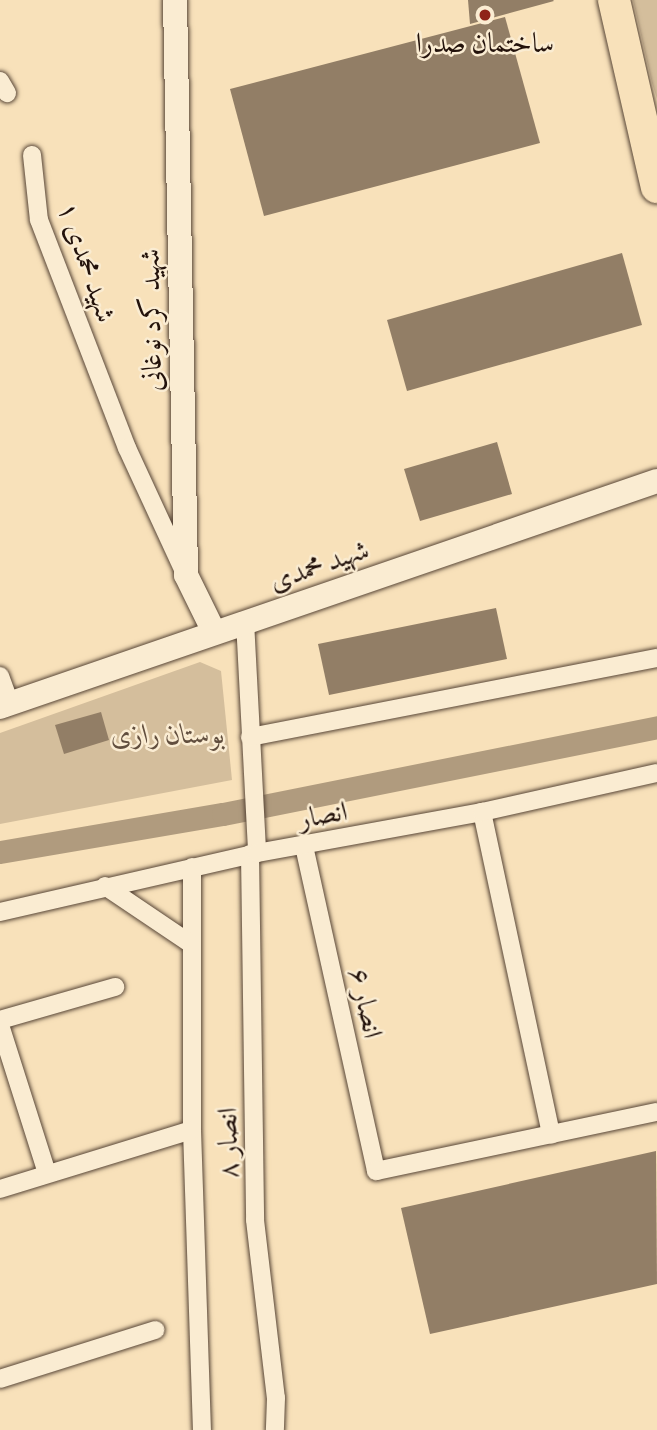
<!DOCTYPE html>
<meta charset="utf-8">
<style>
body{margin:0}
#map{position:relative;width:657px;height:1430px;overflow:hidden;background:#f8e1ba;font-family:Alegreya,Amiri,serif}
div>[style]{position:absolute}
.green>*{inset:0;background:#d4be9c}
.canal>*{height:23px;margin:-11.5px;padding:0 11.5px;transform-origin:11.5px;border-radius:11.5px;background:#b09b7e}
.building>*{inset:0;background:#927e66}
.roads{filter:drop-shadow(0 0 2px #584637) drop-shadow(0 0 2px #584637)}
.street>*{height:18px;margin:-9px;padding:0 9px;transform-origin:9px;border-radius:9px;background:#faecd2}
.secondary>*{height:24px;margin:-12px;padding:0 12px;transform-origin:12px;border-radius:12px;background:#faecd2}
.highway>*{height:32px;margin:-16px;padding:0 16px;transform-origin:16px;border-radius:16px;background:#f8e1ba}
.dots>*{width:19px;height:19px;translate:-50% -50%;box-sizing:border-box;border:4px solid #faecd2;border-radius:50%}
span{translate:-50% -50%;white-space:nowrap;text-align:center;line-height:1.15;-webkit-text-stroke:5px #faecd2;paint-order:stroke}
.poi-label{font-size:28px;color:#23120b}
.street-label{font-size:28px;color:#23120b}
.park-label{font-size:28px;color:#614e3e;font-style:italic}
</style>
<div id="map">
<div class="green">
<div style="clip-path:polygon(633px 0,657px 0,657px 99px,652px 83px)"></div>
<div style="clip-path:polygon(200px 662px,221px 671px,232px 780px,0 824px,0 733px)"></div>
</div>
<div class="canal">
<div style="left:0;top:852px;width:226px;rotate:-9.7deg"></div>
<div style="left:223px;top:814px;width:443px;rotate:-11.3deg"></div>
</div>
<div class="building">
<div style="clip-path:polygon(468px 0,553px 0,554px 1px,470px 24px)"></div>
<div style="clip-path:polygon(505px 17px,540px 143px,264px 216px,230px 89px)"></div>
<div style="clip-path:polygon(622px 253px,642px 325px,407px 391px,387px 320px)"></div>
<div style="clip-path:polygon(497px 442px,512px 494px,420px 521px,404px 469px)"></div>
<div style="clip-path:polygon(496px 608px,507px 659px,329px 695px,318px 644px)"></div>
<div style="clip-path:polygon(101px 712px,109px 740px,64px 754px,55px 725px)"></div>
<div style="clip-path:polygon(656px 1151px,657px 1284px,430px 1334px,401px 1208px)"></div>
</div>
<div class="roads">
<div class="street">
<div style="left:0;top:81px;width:14px;rotate:60deg"></div>
<div style="left:32px;top:155px;width:65px;rotate:83.9deg"></div>
<div style="left:39px;top:220px;width:244px;rotate:68.9deg"></div>
<div style="left:127px;top:448px;width:133px;rotate:65.2deg"></div>
<div style="left:245px;top:621px;width:232px;rotate:87deg"></div>
<div style="left:0;top:676px;width:29px;rotate:70deg"></div>
<div style="left:250px;top:737px;width:415px;rotate:-11deg"></div>
<div style="left:482px;top:812px;width:330px;rotate:77.9deg"></div>
<div style="left:304px;top:846px;width:333px;rotate:77.5deg"></div>
<div style="left:376px;top:1171px;width:287px;rotate:-11.9deg"></div>
<div style="left:250px;top:854px;width:366px;rotate:89.2deg"></div>
<div style="left:255px;top:1220px;width:179px;rotate:83.3deg"></div>
<div style="left:276px;top:1398px;width:32px;rotate:92deg"></div>
<div style="left:192px;top:867px;width:263px;rotate:90deg"></div>
<div style="left:192px;top:1130px;width:300px;rotate:88.1deg"></div>
<div style="left:105px;top:886px;width:104px;rotate:34deg"></div>
<div style="left:0;top:912px;width:264px;rotate:-12.9deg"></div>
<div style="left:257px;top:853px;width:229px;rotate:-10.3deg"></div>
<div style="left:482px;top:812px;width:179px;rotate:-12.6deg"></div>
<div style="left:0;top:1020px;width:120px;rotate:-16deg"></div>
<div style="left:0;top:1025px;width:155px;rotate:72.4deg"></div>
<div style="left:0;top:1189px;width:201px;rotate:-17.1deg"></div>
<div style="left:0;top:1379px;width:163px;rotate:-17.5deg"></div>
</div>
<div class="secondary">
<div style="left:175px;top:0;width:575px;rotate:88.9deg"></div>
<div style="left:186px;top:575px;width:64px;rotate:63.8deg"></div>
<div style="left:0;top:707px;width:695px;rotate:-18.98deg"></div>
</div>
<div class="highway">
<div style="left:614px;top:0;width:192px;rotate:77.1deg"></div>
</div>
</div>
<div class="dots">
<div style="left:485px;top:15px;background:#8f2418"></div>
</div>
<div class="poi-label">
<span style="left:485px;top:43px">ساختمان صدرا</span>
</div>
<div class="street-label">
<span style="left:87px;top:262px;rotate:71deg">شهید محمدی ۱</span>
<span style="left:151px;top:320px;rotate:-91deg">شهید کرد نوغانی</span>
<span style="left:319px;top:565px;rotate:-19deg">شهید محمدی</span>
<span style="left:323px;top:815px;rotate:-10deg">انصار</span>
<span style="left:366px;top:1003px;rotate:78deg">انصار ۶</span>
<span style="left:228px;top:1143px;rotate:-91deg">انصار ۸</span>
</div>
<div class="park-label">
<span style="left:168px;top:734px">بوستان رازی</span>
</div>
</div>
